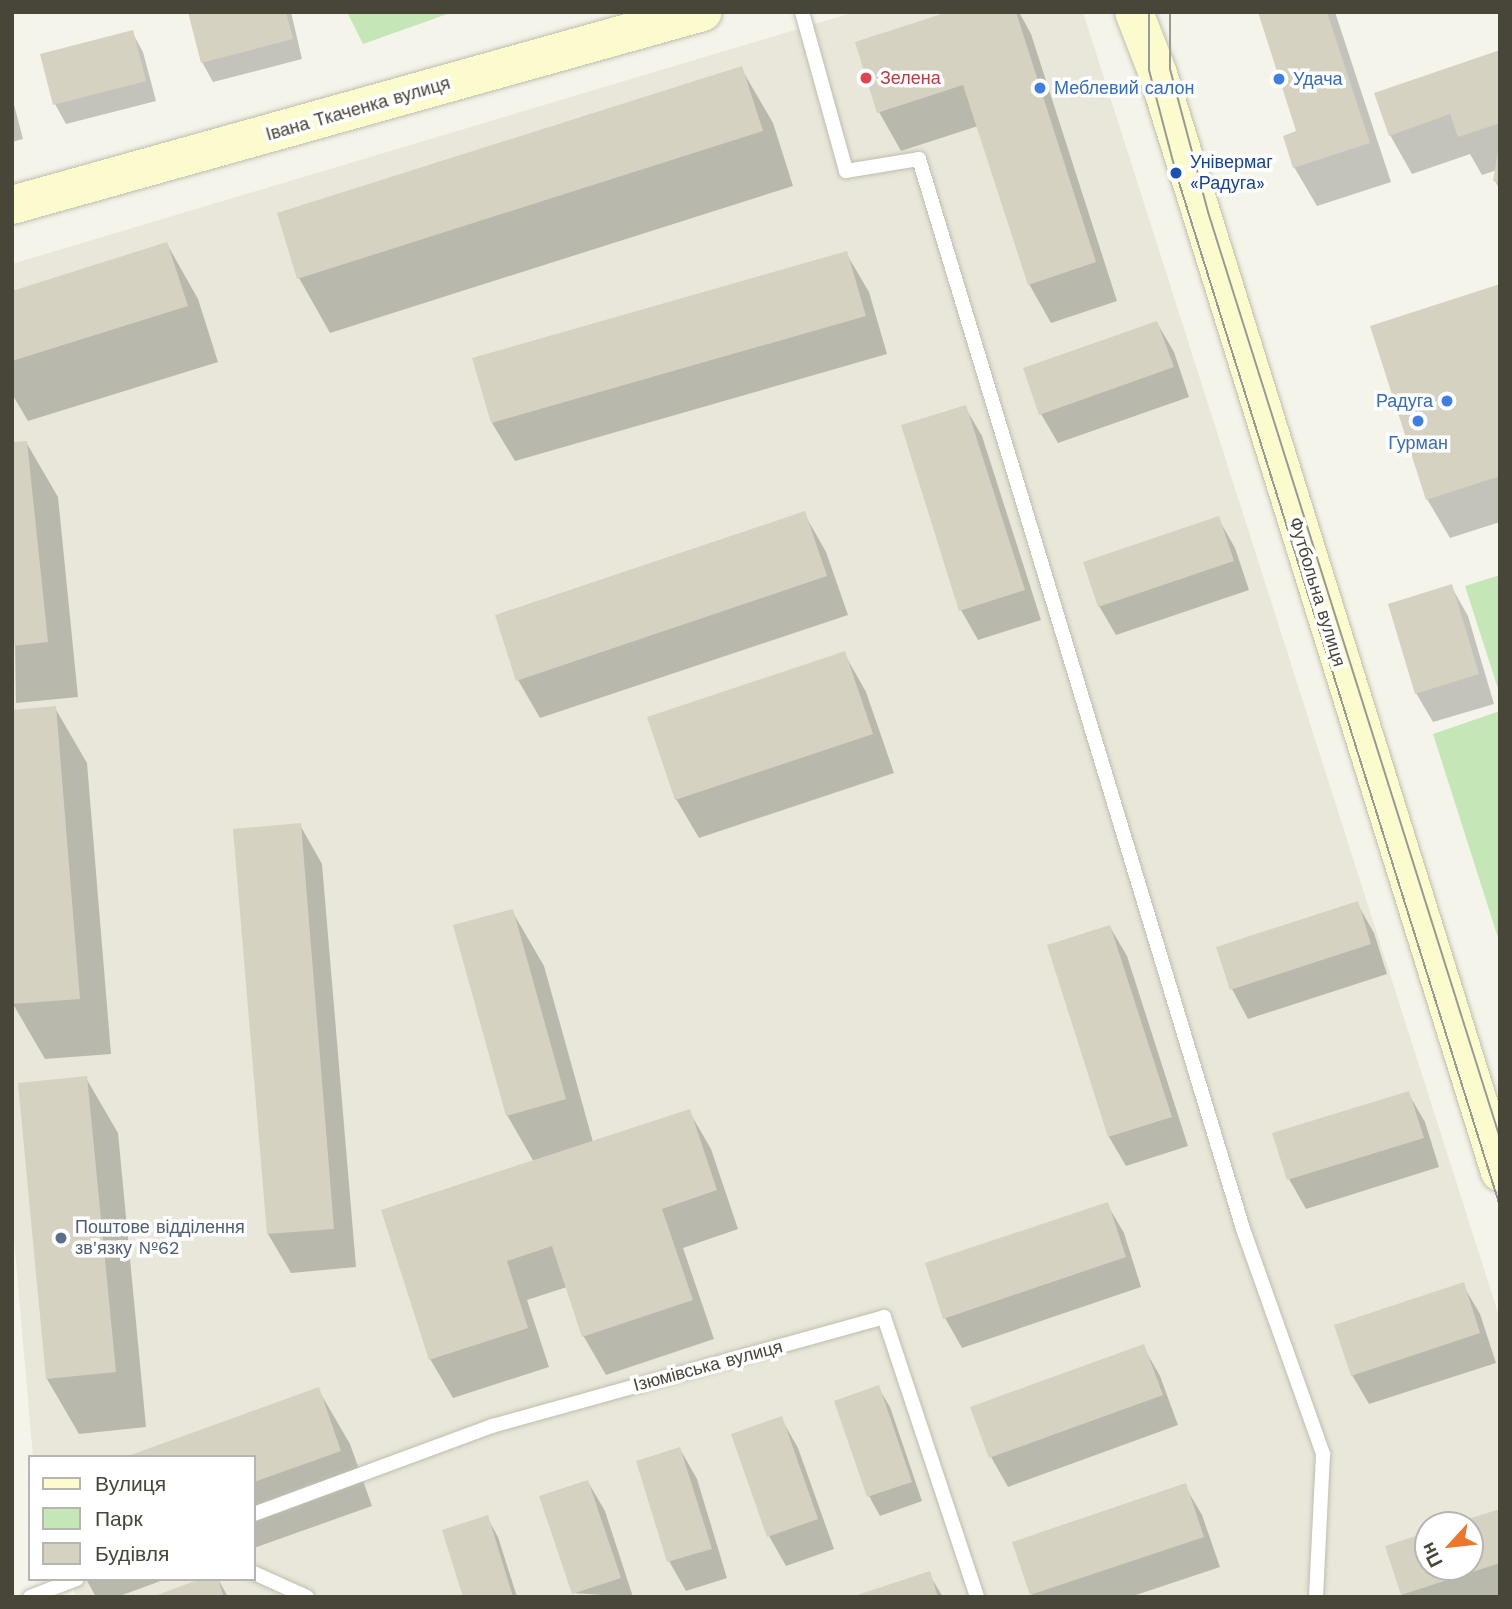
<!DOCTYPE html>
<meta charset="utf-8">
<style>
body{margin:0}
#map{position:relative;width:1512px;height:1609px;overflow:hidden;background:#f4f4eb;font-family:"Work Sans",sans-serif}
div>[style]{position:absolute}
.residential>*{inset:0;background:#e8e7d9}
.green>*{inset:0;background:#c5e6b7}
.shadow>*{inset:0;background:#0003}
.building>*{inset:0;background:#d5d2c1}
.roads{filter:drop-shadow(0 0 2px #bfbeae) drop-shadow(0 0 2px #bfbeae)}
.lane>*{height:14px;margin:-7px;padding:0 7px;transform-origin:7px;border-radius:7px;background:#fff}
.secondary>*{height:38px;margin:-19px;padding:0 19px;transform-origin:19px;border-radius:19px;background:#fbfbce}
.tram>*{height:2px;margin:-1px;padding:0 1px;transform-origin:1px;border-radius:1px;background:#999}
.dots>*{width:19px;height:19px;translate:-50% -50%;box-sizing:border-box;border:4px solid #fff;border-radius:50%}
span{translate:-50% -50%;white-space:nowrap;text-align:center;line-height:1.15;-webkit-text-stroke:7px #fff;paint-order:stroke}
.health-label{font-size:18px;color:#be3a42}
.left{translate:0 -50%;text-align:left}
.shop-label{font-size:18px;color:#366cbe}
.right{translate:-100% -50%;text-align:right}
.street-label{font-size:18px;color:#484639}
.transit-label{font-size:18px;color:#164399}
.service-label{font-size:18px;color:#4e5e75}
.frame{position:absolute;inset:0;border:14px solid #484639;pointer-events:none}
.legend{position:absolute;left:28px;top:1455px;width:228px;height:126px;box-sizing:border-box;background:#fff;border:2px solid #b6b5b0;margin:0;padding:9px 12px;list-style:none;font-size:21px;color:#484639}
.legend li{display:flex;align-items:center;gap:14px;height:35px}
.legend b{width:35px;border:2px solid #b6b5b0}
.north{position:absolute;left:1414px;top:1511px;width:70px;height:70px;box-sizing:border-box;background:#fff;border:2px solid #b6b5b0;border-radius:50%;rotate:243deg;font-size:19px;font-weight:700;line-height:28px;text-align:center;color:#484639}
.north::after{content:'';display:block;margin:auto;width:24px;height:32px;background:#ec762b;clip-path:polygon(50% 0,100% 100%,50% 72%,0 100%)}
</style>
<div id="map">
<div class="residential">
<div style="clip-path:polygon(evenodd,855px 12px,1083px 12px,1500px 1319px,1500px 1597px,76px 1597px,71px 1579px,254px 1579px,254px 1457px,33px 1457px,12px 1216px,12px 264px,855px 12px,1428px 1525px,1470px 1525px,1470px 1567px,1428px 1567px,1428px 1525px)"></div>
</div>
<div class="green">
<div style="clip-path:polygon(347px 12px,453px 12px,363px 44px)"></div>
<div style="clip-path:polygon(1500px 575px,1500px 695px,1465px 586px)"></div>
<div style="clip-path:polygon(1500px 711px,1500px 944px,1433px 734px)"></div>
</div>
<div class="shadow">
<div style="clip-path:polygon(193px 12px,291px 12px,302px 59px,213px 82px,202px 62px)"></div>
<div style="clip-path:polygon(954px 12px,1019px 12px,1031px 34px,1117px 301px,1051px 323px,1029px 284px,978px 126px,901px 151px,879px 112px)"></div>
<div style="clip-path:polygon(1259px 12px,1335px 12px,1391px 182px,1317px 206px,1294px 167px,1298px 132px)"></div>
<div style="clip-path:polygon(132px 32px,143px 52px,156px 101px,66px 124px,55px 104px)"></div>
<div style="clip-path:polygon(1500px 52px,1500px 190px,1495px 181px,1497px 170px,1482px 175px,1470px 154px,1412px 174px,1390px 135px)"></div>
<div style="clip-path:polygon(741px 68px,773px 123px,793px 186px,330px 333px,299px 278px)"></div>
<div style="clip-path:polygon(12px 97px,23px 139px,12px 142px)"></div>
<div style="clip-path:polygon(167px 244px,198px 299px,218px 362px,28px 421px,12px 394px,12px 292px)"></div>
<div style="clip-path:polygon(846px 253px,869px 292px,887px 354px,515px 461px,492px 423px)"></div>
<div style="clip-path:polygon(1500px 286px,1500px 522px,1450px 538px,1427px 499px)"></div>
<div style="clip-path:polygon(1157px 323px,1174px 352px,1189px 397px,1058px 443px,1041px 414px)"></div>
<div style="clip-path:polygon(965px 407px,982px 436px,1041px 620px,978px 640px,961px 610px)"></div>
<div style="clip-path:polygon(26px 442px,58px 497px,78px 697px,16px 703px,12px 444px)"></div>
<div style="clip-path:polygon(804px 513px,826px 552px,848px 615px,540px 718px,518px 680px)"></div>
<div style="clip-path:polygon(1218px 518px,1235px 548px,1249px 590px,1116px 635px,1099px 606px)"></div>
<div style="clip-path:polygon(1451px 586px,1468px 616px,1494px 704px,1433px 722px,1416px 693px)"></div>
<div style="clip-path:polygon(844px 653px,866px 692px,894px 773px,699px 838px,676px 799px)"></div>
<div style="clip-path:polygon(55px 708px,87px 763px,111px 1054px,45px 1059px,13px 1004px)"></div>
<div style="clip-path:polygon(300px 825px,322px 864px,356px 1267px,291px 1273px,268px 1234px,235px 831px)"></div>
<div style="clip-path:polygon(1357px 903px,1374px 933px,1387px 974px,1248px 1019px,1232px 989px)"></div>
<div style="clip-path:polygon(512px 911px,544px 966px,593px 1142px,689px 1111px,711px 1149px,738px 1229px,683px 1248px,714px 1339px,606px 1375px,584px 1337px,567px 1287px,527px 1300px,549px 1367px,453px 1398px,430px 1359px,534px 1162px,507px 1115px)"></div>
<div style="clip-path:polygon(1110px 927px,1127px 956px,1188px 1146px,1126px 1166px,1109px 1137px)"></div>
<div style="clip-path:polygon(86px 1078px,118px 1133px,146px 1427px,79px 1434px,47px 1379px)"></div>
<div style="clip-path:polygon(1408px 1093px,1425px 1122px,1439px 1167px,1306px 1209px,1289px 1179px)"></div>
<div style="clip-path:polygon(1107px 1204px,1124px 1233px,1141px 1287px,962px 1348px,945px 1318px)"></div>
<div style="clip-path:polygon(1463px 1285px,1480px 1314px,1496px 1363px,1369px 1404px,1352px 1375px)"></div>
<div style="clip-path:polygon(1143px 1346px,1160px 1376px,1178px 1425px,1008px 1487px,991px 1457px,973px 1408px)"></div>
<div style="clip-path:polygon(878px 1387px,890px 1407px,922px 1501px,880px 1516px,869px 1496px)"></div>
<div style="clip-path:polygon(318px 1389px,350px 1444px,372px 1506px,254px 1548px,254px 1457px)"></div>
<div style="clip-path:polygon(781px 1418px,798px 1448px,834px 1549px,786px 1566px,769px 1536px,733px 1435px)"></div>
<div style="clip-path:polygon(680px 1449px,697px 1479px,727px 1578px,686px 1591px,669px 1561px)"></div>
<div style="clip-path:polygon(588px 1482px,605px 1511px,633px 1597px,573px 1593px)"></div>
<div style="clip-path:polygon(1185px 1486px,1202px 1515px,1220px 1567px,1130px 1597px,1033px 1597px,1014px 1543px)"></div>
<div style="clip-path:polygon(1500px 1511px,1500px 1597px,1403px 1597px,1387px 1547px,1428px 1534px,1428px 1567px,1470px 1567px,1470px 1525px,1456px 1525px)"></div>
<div style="clip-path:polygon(487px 1517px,498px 1537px,517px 1597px,465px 1597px)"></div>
<div style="clip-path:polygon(929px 1574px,943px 1597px,858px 1597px)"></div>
<div style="clip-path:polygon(86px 1579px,166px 1579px,117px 1597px,96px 1597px)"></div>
<div style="clip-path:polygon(206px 1579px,218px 1579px,228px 1597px,154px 1597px)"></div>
</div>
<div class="building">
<div style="clip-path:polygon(188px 12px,286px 12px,293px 39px,201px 63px)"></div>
<div style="clip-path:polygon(948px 12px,1016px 12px,1096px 262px,1028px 285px,963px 85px,877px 113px,855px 42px)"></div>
<div style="clip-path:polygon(1258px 12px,1327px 12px,1370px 143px,1293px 168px,1283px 136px,1296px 131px)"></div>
<div style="clip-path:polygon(133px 30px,146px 81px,53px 105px,40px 54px)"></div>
<div style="clip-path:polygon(1500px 50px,1500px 123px,1458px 137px,1450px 114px,1389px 136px,1374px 93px)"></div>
<div style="clip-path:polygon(742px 66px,763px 131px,297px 279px,277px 213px)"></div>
<div style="clip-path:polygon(1498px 151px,1500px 151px,1500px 183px,1493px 181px)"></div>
<div style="clip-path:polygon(167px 242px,188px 306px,12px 361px,12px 291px)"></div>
<div style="clip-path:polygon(847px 251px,866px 316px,491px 423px,472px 358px)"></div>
<div style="clip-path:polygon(1500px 284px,1500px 476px,1426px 500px,1370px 326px)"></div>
<div style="clip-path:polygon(1157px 321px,1174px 367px,1039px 415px,1023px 368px)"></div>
<div style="clip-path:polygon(966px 405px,1025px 590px,959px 611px,901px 425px)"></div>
<div style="clip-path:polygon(27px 441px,48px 642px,12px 646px,12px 442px)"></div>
<div style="clip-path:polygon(805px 511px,827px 576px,516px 681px,495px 615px)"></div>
<div style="clip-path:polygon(1219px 516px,1234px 561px,1098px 607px,1083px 562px)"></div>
<div style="clip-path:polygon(1452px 584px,1479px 674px,1415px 694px,1388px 604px)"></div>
<div style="clip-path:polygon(845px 651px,873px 734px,675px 800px,647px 717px)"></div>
<div style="clip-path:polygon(56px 706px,80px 999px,12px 1004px,12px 710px)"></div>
<div style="clip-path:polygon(301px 823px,334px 1229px,267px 1234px,233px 829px)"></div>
<div style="clip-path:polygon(1358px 901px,1371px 944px,1230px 990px,1216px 947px)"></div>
<div style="clip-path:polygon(513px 909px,566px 1099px,506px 1116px,453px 925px)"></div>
<div style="clip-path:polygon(1110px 925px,1172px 1117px,1108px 1137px,1047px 945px)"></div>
<div style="clip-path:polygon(87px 1076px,116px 1372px,46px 1379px,18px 1083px)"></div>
<div style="clip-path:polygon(1409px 1091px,1424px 1138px,1287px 1180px,1272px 1133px)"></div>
<div style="clip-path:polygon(690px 1109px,717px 1190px,662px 1209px,693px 1300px,582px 1337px,552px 1246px,507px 1261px,528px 1328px,429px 1360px,381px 1210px)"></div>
<div style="clip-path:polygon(1108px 1202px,1126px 1257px,943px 1319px,925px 1263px)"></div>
<div style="clip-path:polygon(1464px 1282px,1480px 1333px,1351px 1376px,1334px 1325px)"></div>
<div style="clip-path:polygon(1144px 1344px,1163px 1395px,989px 1458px,970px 1407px)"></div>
<div style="clip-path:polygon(879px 1385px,912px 1482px,867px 1497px,834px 1401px)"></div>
<div style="clip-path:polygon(319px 1387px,341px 1451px,254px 1482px,254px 1457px,125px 1457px)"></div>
<div style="clip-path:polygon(782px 1416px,818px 1519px,767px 1537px,731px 1434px)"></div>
<div style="clip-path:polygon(680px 1447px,712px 1549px,667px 1562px,636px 1461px)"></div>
<div style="clip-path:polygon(588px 1480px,621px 1578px,572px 1594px,539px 1496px)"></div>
<div style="clip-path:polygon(1186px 1483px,1204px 1537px,1030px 1595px,1012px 1542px)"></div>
<div style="clip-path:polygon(1500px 1509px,1500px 1563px,1401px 1595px,1385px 1546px,1428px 1532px,1428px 1567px,1470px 1567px,1470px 1525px,1452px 1524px)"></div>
<div style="clip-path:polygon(488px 1515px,513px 1597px,463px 1597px,442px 1530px)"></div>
<div style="clip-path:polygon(930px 1571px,938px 1597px,854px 1597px,854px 1596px)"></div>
<div style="clip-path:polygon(200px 1579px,218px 1579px,224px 1597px,152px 1597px)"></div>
</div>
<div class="roads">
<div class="lane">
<div style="left:802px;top:12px;width:165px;rotate:74.5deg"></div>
<div style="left:846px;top:171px;width:74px;rotate:-9.3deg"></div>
<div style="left:919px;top:159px;width:1118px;rotate:73.15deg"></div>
<div style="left:1243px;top:1229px;width:239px;rotate:70.4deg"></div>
<div style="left:1323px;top:1454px;width:143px;rotate:92.8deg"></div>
<div style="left:254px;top:1514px;width:254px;rotate:-20.3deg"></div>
<div style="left:492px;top:1426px;width:407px;rotate:-15.5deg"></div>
<div style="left:884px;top:1317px;width:295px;rotate:71.6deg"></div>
<div style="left:254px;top:1573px;width:58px;rotate:24.4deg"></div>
<div style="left:30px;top:1597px;width:50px;rotate:-21deg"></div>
</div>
<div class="secondary">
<div style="left:1134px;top:12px;width:66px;rotate:68.8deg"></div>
<div style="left:1158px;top:74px;width:1150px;rotate:72.7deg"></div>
<div style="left:12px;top:205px;width:717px;rotate:-15.61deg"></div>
</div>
</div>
<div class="tram">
<div style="left:1149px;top:12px;width:58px;rotate:90deg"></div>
<div style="left:1149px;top:70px;width:106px;rotate:75.3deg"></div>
<div style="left:1176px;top:173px;width:1083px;rotate:72.59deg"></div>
<div style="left:1170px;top:12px;width:57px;rotate:90deg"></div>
<div style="left:1170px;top:69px;width:148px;rotate:75.1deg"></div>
<div style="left:1208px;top:212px;width:971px;rotate:72.5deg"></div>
</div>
<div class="dots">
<div style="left:866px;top:78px;background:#e0444e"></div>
<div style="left:1279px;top:79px;background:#3f7fe0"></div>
<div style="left:1040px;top:88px;background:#3f7fe0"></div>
<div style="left:1176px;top:173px;background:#1a4fb4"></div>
<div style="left:1447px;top:401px;background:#3f7fe0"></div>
<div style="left:1418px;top:421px;background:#3f7fe0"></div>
<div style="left:61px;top:1238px;background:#5c6f8a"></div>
</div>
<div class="health-label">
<span class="left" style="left:880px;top:78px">Зелена</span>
</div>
<div class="shop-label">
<span class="left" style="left:1293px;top:79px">Удача</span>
<span class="left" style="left:1054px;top:88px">Меблевий салон</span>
<span class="right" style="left:1433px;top:401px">Радуга</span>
<span style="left:1418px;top:443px">Гурман</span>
</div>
<div class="street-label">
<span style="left:358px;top:109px;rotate:-16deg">Івана Ткаченка вулиця</span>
<span style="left:1317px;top:592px;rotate:73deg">Футбольна вулиця</span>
<span style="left:708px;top:1366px;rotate:-15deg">Ізюмівська вулиця</span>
</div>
<div class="transit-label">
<span class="left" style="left:1190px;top:173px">Універмаг<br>«Радуга»</span>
</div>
<div class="service-label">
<span class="left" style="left:75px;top:1238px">Поштове відділення<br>зв'язку №62</span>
</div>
<div class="frame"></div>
<ul class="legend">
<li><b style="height:9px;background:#fbfbce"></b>Вулиця</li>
<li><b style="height:19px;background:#c5e6b7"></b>Парк</li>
<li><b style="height:19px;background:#d5d2c1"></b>Будівля</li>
</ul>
<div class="north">Пн</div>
</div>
